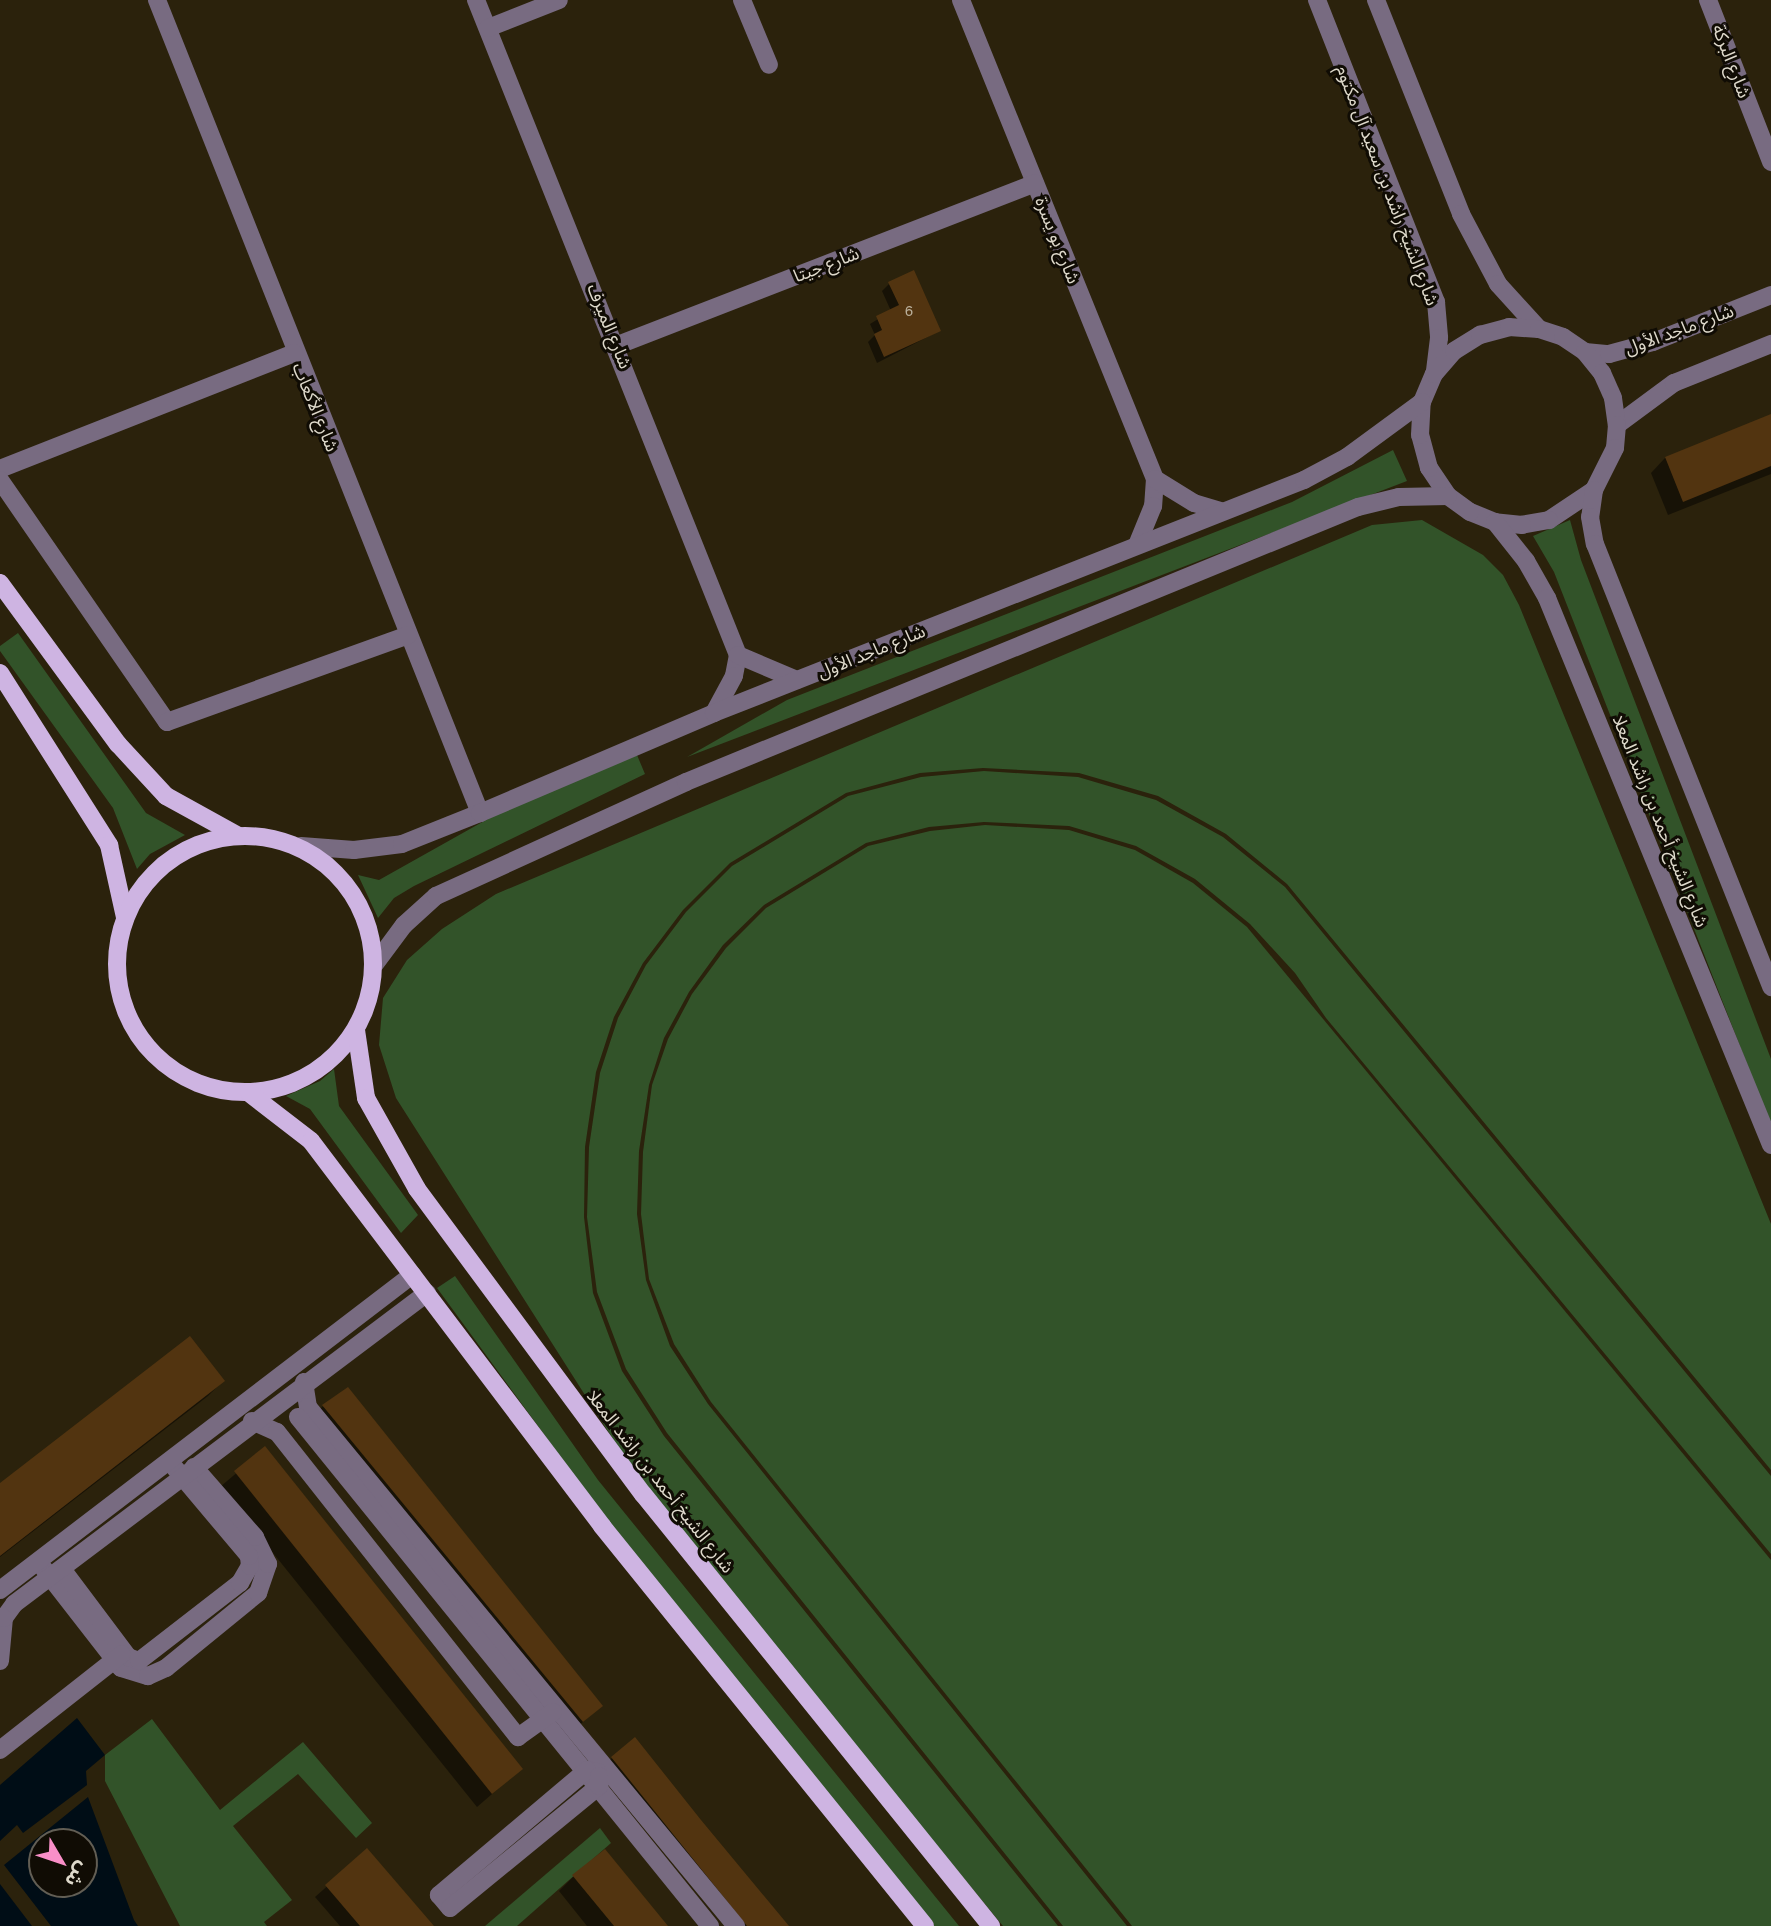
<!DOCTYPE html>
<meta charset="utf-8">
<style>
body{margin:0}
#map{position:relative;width:1771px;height:1926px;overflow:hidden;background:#2b220c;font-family:"Golos Text","Noto Sans Arabic",sans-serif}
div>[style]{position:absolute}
.green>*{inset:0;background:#325329}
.water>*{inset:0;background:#000d16}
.shadow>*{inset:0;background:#0007}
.building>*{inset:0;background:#523410}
.minor>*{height:18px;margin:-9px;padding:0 9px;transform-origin:9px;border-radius:9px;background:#786b81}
.major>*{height:18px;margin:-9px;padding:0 9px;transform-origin:9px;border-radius:9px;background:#ceb4e2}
.major>.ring{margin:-9px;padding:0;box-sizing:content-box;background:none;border:18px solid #ceb4e2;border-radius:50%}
span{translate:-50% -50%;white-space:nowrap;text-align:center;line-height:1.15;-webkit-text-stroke:6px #100c04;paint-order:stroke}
.number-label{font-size:14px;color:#bbb09c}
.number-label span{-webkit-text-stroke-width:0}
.street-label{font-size:18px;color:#ded9cb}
.north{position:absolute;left:28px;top:1828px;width:70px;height:70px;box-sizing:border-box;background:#100c04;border:2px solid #625e54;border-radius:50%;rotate:129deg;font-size:19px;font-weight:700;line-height:28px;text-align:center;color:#ded9cb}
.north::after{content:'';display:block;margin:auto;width:24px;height:32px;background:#f98fc8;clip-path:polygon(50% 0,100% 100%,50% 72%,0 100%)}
</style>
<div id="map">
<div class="green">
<div style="clip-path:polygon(1393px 450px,1407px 481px,687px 757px,787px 700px,1292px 502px)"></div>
<div style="clip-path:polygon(1422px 520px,1483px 555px,1503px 575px,1519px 605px,1771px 1224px,1771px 1470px,1287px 884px,1226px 834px,1158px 796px,1079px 773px,983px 768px,920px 773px,846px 793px,730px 863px,683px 910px,643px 963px,614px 1017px,596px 1072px,585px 1147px,584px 1217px,593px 1293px,622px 1371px,664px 1436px,1058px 1926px,1003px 1926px,646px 1491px,396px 1098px,379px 1045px,383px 998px,407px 960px,442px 929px,496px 894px,1372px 525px)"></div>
<div style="clip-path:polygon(1570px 520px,1581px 560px,1771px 1059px,1771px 1125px,1554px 572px,1533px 536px)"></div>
<div style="clip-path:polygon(18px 633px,146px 813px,185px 835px,150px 854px,137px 869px,113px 808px,0 651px,0 646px)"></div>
<div style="clip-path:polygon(637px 755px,645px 774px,414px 886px,394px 898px,378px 918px,358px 875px,379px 880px,520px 801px)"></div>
<div style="clip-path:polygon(984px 771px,1078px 777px,1156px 800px,1223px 837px,1285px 887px,1771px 1476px,1771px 1554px,1326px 1018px,1295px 973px,1250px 924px,1195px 879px,1136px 846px,1069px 826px,984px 822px,929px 827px,866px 843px,764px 905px,723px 945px,689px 992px,664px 1038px,649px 1085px,639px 1151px,637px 1214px,646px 1280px,670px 1346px,708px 1404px,1127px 1926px,1063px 1926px,667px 1433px,626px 1369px,597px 1292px,587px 1217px,589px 1147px,600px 1073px,618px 1018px,646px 965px,686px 912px,732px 866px,848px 796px,921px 777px)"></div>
<div style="clip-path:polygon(985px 825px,1069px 830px,1135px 850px,1193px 883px,1247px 927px,1771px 1560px,1771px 1926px,1132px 1926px,711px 1402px,674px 1344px,649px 1279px,641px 1214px,643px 1152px,652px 1085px,668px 1039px,692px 994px,726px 948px,766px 908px,868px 846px,930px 831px)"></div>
<div style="clip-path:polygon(334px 1069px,339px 1106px,418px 1215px,401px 1233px,310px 1109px,286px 1096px,320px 1081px)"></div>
<div style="clip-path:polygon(455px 1276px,598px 1480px,959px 1926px,929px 1926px,655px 1586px,437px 1288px)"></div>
<div style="clip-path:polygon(152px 1719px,220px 1810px,303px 1742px,372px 1823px,356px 1838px,298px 1774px,233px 1826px,292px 1900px,264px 1922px,267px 1926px,180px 1926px,105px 1781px,105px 1755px)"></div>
<div style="clip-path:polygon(600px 1828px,611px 1843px,517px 1926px,485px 1926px)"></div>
</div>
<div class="water">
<div style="clip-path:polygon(77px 1718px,105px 1755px,86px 1771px,87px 1785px,23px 1833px,17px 1825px,0 1841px,0 1785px)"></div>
<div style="clip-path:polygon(evenodd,88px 1797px,134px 1920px,138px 1926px,51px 1926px,4px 1865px,88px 1797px,42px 1842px,84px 1842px,84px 1884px,42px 1884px,42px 1842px)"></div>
<div style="clip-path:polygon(0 1884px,32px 1926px,0 1926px)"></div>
</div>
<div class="shadow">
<div style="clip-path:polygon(889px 284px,939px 331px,877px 363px,868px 342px,875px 335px,870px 324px,891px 311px,882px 291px)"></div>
<div style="clip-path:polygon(1771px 416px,1771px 474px,1668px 515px,1651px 473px,1665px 458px)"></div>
<div style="clip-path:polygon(223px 1381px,208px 1396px,0 1557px,0 1485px)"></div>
<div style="clip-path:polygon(323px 1406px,601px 1706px,567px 1736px,309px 1421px)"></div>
<div style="clip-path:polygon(265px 1449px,521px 1769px,477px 1807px,220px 1487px)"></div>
<div style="clip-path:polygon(612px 1758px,787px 1926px,731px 1926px,601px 1769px)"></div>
<div style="clip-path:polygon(367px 1851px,432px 1926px,340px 1926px,315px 1897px)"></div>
<div style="clip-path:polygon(574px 1876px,666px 1926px,587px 1926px,559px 1891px)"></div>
</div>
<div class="building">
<div style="clip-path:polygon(914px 270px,941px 331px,884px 357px,874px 334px,882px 330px,876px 316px,899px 305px,888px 282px)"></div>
<div style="clip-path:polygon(1771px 414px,1771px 466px,1683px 502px,1665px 457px)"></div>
<div style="clip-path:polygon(190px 1336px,225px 1381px,0 1556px,0 1483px)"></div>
<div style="clip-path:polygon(348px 1387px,603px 1706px,583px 1722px,322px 1405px)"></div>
<div style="clip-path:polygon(265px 1446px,523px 1769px,492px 1794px,234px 1471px)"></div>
<div style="clip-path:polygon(635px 1737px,701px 1820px,789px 1926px,747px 1926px,611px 1757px)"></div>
<div style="clip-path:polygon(367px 1848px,434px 1926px,360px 1926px,325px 1885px)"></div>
<div style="clip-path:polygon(605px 1849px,668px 1926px,614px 1926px,572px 1875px)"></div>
</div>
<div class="minor">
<div style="left:157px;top:0;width:875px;rotate:68.33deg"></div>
<div style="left:476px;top:0;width:705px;rotate:68.2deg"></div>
<div style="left:738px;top:655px;width:21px;rotate:101deg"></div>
<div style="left:734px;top:676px;width:42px;rotate:118.4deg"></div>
<div style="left:742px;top:0;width:70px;rotate:67.4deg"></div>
<div style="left:961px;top:0;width:517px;rotate:67.95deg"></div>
<div style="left:1155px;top:479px;width:27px;rotate:94deg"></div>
<div style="left:1153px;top:506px;width:42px;rotate:112.3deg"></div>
<div style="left:1317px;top:0;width:325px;rotate:68.5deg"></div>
<div style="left:1436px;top:302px;width:36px;rotate:85deg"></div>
<div style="left:1439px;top:338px;width:35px;rotate:97deg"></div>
<div style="left:1376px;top:0;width:230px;rotate:68.3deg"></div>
<div style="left:1461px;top:214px;width:79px;rotate:62.1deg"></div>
<div style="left:1498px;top:284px;width:61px;rotate:47.7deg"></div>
<div style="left:1708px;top:0;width:174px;rotate:68.7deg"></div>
<div style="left:488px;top:28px;width:76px;rotate:-21.5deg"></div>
<div style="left:618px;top:345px;width:447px;rotate:-21.2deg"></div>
<div style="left:1585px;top:352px;width:24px;rotate:5deg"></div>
<div style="left:1609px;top:354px;width:46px;rotate:-15.3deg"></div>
<div style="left:1653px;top:342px;width:127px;rotate:-21.7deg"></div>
<div style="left:1617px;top:425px;width:71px;rotate:-36.4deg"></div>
<div style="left:1674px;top:383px;width:105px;rotate:-21.9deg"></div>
<div style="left:0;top:469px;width:316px;rotate:-21.5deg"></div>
<div style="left:1155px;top:479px;width:46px;rotate:31.6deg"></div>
<div style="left:1194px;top:503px;width:28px;rotate:17deg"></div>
<div style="left:0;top:480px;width:294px;rotate:55.4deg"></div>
<div style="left:167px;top:722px;width:256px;rotate:-19.8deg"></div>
<div style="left:1594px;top:490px;width:54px;rotate:146.3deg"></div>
<div style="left:1549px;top:520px;width:27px;rotate:170deg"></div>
<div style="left:1522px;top:525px;width:27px;rotate:-174deg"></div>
<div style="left:1495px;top:522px;width:27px;rotate:-158deg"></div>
<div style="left:1470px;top:512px;width:27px;rotate:-144deg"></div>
<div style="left:1448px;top:496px;width:34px;rotate:-124deg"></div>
<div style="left:1429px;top:468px;width:34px;rotate:-105deg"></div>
<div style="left:1420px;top:435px;width:33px;rotate:-87deg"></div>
<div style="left:1422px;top:402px;width:30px;rotate:-67deg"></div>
<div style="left:1434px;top:374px;width:30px;rotate:-49deg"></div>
<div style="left:1454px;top:351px;width:31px;rotate:-32deg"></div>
<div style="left:1480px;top:335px;width:30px;rotate:-15deg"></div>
<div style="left:1509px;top:327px;width:30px;rotate:4deg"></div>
<div style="left:1539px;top:329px;width:25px;rotate:18deg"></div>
<div style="left:1563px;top:337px;width:27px;rotate:34deg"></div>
<div style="left:1585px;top:352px;width:27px;rotate:51deg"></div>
<div style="left:1602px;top:373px;width:27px;rotate:66deg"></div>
<div style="left:1613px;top:398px;width:27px;rotate:82deg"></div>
<div style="left:1617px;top:425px;width:23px;rotate:95deg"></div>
<div style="left:1615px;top:448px;width:47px;rotate:116.6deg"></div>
<div style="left:1594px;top:490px;width:27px;rotate:98deg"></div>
<div style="left:1590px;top:517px;width:27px;rotate:80deg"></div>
<div style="left:1595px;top:544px;width:477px;rotate:68.3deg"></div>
<div style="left:1495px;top:522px;width:50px;rotate:51.5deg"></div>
<div style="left:1526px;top:561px;width:43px;rotate:60.4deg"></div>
<div style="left:1547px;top:598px;width:591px;rotate:67.73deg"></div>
<div style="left:738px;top:655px;width:64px;rotate:23deg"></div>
<div style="left:301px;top:846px;width:53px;rotate:4.3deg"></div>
<div style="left:354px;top:850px;width:48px;rotate:-7.1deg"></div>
<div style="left:402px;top:844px;width:84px;rotate:-21.7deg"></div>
<div style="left:480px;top:813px;width:254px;rotate:-23.1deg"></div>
<div style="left:714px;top:713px;width:634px;rotate:-21.55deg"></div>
<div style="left:1304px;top:480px;width:49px;rotate:-28.1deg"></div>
<div style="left:1347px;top:457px;width:93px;rotate:-36.3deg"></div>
<div style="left:375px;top:964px;width:49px;rotate:-53.4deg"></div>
<div style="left:404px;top:925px;width:43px;rotate:-42.2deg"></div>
<div style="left:436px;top:896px;width:275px;rotate:-24.5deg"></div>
<div style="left:686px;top:782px;width:726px;rotate:-22.26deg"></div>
<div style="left:1358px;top:507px;width:42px;rotate:-13.7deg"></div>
<div style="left:1399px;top:497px;width:49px;rotate:-1.2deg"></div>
<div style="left:304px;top:1382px;width:25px;rotate:81deg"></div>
<div style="left:308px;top:1407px;width:673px;rotate:50.49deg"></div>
<div style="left:298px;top:1417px;width:655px;rotate:51.01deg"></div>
<div style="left:252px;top:1421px;width:27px;rotate:24deg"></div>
<div style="left:277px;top:1432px;width:389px;rotate:51.7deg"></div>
<div style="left:518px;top:1737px;width:43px;rotate:-35.5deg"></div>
<div style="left:44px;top:1569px;width:125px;rotate:52.1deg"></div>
<div style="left:121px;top:1668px;width:28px;rotate:17deg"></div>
<div style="left:148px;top:1676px;width:20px;rotate:-24deg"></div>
<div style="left:166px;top:1668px;width:119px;rotate:-39.2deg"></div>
<div style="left:258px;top:1593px;width:31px;rotate:-71deg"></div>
<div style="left:268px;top:1564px;width:30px;rotate:-116deg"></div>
<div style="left:255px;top:1537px;width:93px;rotate:-131.1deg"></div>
<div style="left:62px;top:1569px;width:110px;rotate:53.1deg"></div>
<div style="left:128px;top:1657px;width:12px;rotate:20deg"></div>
<div style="left:139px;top:1661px;width:128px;rotate:-37.7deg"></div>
<div style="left:240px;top:1583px;width:20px;rotate:-60deg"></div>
<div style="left:250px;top:1566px;width:10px;rotate:-96deg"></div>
<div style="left:249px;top:1556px;width:115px;rotate:-130.1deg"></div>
<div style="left:0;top:1590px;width:519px;rotate:-37.4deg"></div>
<div style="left:0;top:1661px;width:43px;rotate:-84.7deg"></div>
<div style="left:4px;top:1618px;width:17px;rotate:-54deg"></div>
<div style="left:14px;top:1604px;width:517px;rotate:-36.98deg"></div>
<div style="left:0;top:1750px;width:155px;rotate:-38.2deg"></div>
<div style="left:598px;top:1772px;width:11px;rotate:-170deg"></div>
<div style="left:587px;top:1770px;width:194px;rotate:139.8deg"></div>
<div style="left:439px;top:1895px;width:17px;rotate:50deg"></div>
<div style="left:450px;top:1908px;width:193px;rotate:-39.3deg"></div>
<div style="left:599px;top:1786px;width:10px;rotate:-90deg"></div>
</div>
<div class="major">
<div style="left:0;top:583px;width:200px;rotate:53.8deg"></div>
<div style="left:118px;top:744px;width:71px;rotate:47.3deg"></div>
<div style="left:166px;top:796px;width:81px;rotate:28.8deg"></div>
<div style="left:0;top:673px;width:204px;rotate:57.6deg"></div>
<div style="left:109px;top:845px;width:74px;rotate:77.5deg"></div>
<div class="ring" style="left:117px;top:836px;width:238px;height:238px"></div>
<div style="left:356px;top:1030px;width:69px;rotate:81.6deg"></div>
<div style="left:366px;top:1098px;width:104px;rotate:60.7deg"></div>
<div style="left:417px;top:1189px;width:380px;rotate:53.5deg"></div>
<div style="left:643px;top:1494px;width:555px;rotate:51.15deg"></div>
<div style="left:249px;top:1093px;width:78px;rotate:37.7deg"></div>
<div style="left:311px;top:1141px;width:483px;rotate:52.9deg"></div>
<div style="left:602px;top:1526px;width:514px;rotate:51.08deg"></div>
</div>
<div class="number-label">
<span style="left:909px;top:311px">6</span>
</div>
<div class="street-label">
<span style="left:1732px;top:61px;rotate:69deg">شارع البركة</span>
<span style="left:1388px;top:185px;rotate:69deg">شارع الشيخ راشد بن سعيد آل مكتوم</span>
<span style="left:1058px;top:240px;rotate:68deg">شارع بو يسرة</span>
<span style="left:826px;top:264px;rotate:-21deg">شارع جيتا</span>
<span style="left:610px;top:326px;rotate:68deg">شارع الميرف</span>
<span style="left:1679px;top:329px;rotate:-20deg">شارع ماجد الأول</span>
<span style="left:316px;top:407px;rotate:68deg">شارع الأكعاب</span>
<span style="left:871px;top:651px;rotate:-22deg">شارع ماجد الأول</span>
<span style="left:1661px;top:821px;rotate:68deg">شارع الشيخ أحمد بن راشد المعلا</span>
<span style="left:661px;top:1481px;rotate:52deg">شارع الشيخ أحمد بن راشد المعلا</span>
</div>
<div class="north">ش</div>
</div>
